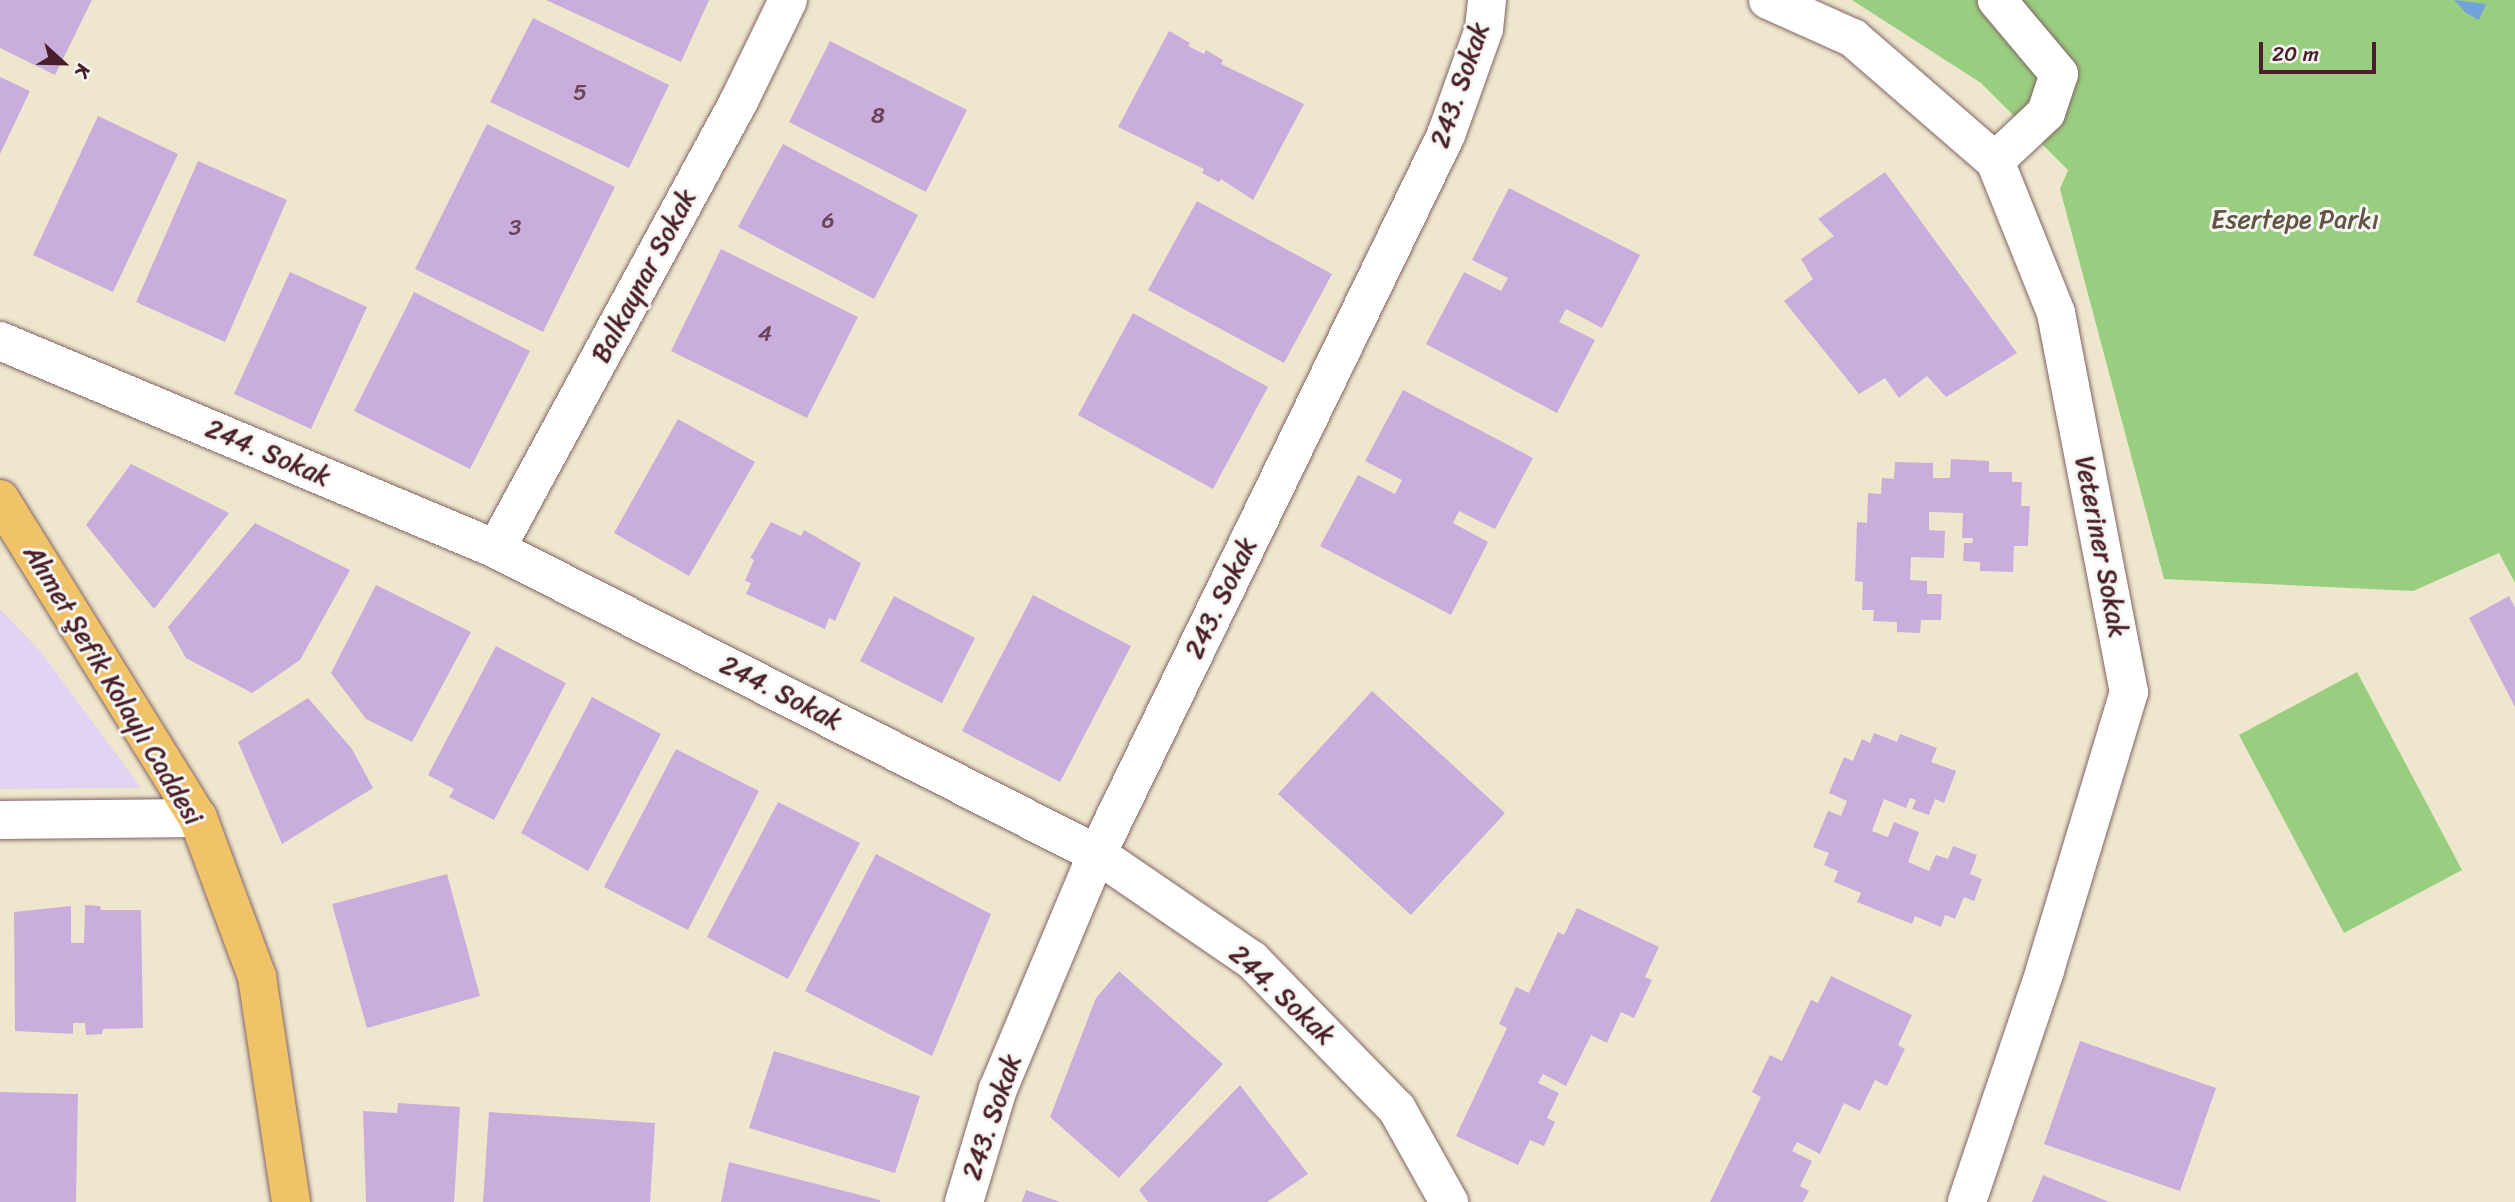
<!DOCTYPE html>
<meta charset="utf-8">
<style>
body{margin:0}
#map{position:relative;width:2515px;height:1202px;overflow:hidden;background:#eee7ce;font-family:Sriracha,sans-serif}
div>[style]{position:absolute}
.built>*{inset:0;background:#e3d3f2}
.green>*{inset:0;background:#99ce80}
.water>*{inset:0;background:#70a3dc}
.building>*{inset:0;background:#c9aedd}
.roads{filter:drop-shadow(0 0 2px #836564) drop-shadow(0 0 2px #836564)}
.minor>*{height:38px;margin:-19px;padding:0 19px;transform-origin:19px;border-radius:19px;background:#fff}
.major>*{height:38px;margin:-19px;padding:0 19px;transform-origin:19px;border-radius:19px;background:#f1c369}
span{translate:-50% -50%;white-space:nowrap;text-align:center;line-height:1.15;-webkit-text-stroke:6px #f6f6f2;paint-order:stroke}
.number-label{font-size:23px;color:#6a4358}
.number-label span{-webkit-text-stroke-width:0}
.street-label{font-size:26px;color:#4a1f2b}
.park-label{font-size:26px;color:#625444}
.north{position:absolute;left:28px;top:28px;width:70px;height:70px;-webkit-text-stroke:5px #f6f6f2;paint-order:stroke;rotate:112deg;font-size:19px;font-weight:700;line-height:28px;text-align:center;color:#4a1f2b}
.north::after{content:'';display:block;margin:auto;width:24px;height:32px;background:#4a1f2b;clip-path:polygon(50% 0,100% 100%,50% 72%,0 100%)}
.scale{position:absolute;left:2259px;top:42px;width:117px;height:32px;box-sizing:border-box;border:4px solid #4a1f2b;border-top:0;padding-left:9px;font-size:21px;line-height:24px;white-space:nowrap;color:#4a1f2b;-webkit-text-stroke:5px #f6f6f2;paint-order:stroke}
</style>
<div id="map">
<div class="built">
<div style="clip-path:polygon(0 609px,41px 652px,141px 788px,0 789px)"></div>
</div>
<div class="green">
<div style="clip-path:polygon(1852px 0,2515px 0,2515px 583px,2499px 553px,2413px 591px,2164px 579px,2060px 189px,2068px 170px,1981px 83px)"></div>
<div style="clip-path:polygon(2357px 672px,2462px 870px,2344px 933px,2239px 735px)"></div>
</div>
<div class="water">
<div style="clip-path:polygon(2454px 0,2486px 4px,2479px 20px,2466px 13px)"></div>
</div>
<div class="building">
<div style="clip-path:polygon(0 0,92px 0,55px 75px,0 48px)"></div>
<div style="clip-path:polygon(546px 0,709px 0,681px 62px)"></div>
<div style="clip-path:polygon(533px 18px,669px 85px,629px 168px,490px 102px)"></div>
<div style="clip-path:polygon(1169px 31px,1190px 43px,1188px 46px,1204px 54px,1206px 50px,1223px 60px,1221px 64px,1304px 104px,1253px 200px,1221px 179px,1219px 182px,1202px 173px,1204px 169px,1118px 127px)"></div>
<div style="clip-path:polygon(830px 41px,967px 110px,926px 192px,789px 122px)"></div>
<div style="clip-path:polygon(0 77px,30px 91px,0 154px)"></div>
<div style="clip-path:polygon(98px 116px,178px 154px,113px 292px,33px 255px)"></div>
<div style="clip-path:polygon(487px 124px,615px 187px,543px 332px,415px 269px)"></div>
<div style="clip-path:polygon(783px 144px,918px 215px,874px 299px,738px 227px)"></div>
<div style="clip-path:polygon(198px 161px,287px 200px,225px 342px,136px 302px)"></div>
<div style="clip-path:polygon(1885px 172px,2017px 353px,1946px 397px,1927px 376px,1899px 398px,1885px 378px,1859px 394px,1784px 301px,1813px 279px,1801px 259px,1834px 236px,1818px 219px)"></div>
<div style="clip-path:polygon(1509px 188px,1640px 255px,1602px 328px,1566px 309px,1559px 322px,1595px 340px,1557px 413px,1426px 344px,1464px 272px,1501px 291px,1508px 278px,1472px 260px)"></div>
<div style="clip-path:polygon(1197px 201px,1332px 274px,1284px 363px,1148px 290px)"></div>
<div style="clip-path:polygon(721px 249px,858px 317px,807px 418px,671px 351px)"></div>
<div style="clip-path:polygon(290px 272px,367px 307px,311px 429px,234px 394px)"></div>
<div style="clip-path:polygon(414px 292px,530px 351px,470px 469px,354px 411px)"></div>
<div style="clip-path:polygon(1133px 313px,1268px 387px,1213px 489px,1078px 415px)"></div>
<div style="clip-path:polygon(1403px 390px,1533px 458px,1495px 529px,1459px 511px,1453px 523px,1488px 542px,1451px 615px,1320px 546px,1358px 475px,1395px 494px,1402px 480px,1365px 461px)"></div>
<div style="clip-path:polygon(678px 419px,755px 462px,689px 576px,614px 533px)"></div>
<div style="clip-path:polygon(1951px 459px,1989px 461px,1989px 472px,2012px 472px,2012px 482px,2022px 482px,2021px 506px,2030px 506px,2028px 546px,2014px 546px,2013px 572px,1980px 571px,1980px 562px,1963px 561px,1964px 543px,1972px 543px,1973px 538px,1962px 538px,1963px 513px,1929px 512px,1929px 530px,1945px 531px,1944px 558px,1911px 557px,1910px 580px,1927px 581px,1927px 594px,1942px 594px,1941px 620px,1921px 620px,1920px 633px,1897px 632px,1897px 622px,1873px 621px,1874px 610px,1862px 610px,1863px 582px,1855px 581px,1857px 522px,1867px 523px,1868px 493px,1881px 494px,1882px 478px,1894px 479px,1895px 462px,1933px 463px,1933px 478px,1950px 478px)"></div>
<div style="clip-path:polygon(131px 464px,229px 513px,154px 609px,86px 525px)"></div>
<div style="clip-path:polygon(771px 522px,801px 536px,804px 530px,861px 563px,835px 621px,829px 618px,825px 629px,746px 594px,751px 583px,745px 581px,754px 560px,750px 558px)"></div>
<div style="clip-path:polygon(255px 523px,350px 570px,300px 660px,252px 693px,186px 658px,168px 627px)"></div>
<div style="clip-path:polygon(376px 585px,471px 632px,412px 742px,366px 719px,331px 673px)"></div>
<div style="clip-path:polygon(1033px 595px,1131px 646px,1060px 782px,962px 731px)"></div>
<div style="clip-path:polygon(894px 596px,975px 638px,942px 703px,860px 661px)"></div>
<div style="clip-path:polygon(2509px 596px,2515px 608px,2515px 707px,2469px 618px)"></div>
<div style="clip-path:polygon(496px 646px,566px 683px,494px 820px,449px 797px,454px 789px,428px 775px)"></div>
<div style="clip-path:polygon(1372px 691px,1505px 813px,1411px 915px,1278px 794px)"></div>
<div style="clip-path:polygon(592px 697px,661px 734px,588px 871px,521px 833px)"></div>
<div style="clip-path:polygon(308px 698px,352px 749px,373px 788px,282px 844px,238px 742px)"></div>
<div style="clip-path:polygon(1874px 733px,1897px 742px,1900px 734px,1937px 748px,1931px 762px,1956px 771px,1944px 803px,1935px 799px,1929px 815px,1912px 809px,1916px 800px,1910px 798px,1906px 808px,1884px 799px,1872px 831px,1888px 837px,1894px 822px,1919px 832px,1908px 862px,1929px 871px,1936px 855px,1948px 859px,1953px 846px,1977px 855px,1970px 874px,1982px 879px,1974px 901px,1964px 897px,1955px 919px,1945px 915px,1941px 927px,1915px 916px,1912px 924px,1857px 902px,1861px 893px,1834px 882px,1838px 871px,1824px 865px,1829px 853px,1813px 847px,1828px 811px,1841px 816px,1847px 801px,1829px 793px,1844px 757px,1853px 761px,1862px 739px,1870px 743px)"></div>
<div style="clip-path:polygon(676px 749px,759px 791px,688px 930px,604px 887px)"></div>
<div style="clip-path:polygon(778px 802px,860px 843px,788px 979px,707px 937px)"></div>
<div style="clip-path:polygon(876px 854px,991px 914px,932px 1056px,805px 991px)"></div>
<div style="clip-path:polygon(447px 874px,480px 996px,367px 1028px,332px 904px)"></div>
<div style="clip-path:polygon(85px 905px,100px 906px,101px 910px,141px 910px,143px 1028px,103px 1029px,102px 1034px,86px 1035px,85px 1023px,73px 1023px,73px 1034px,15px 1031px,14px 912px,71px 906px,71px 943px,84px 943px)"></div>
<div style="clip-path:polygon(1577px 908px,1659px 947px,1645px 977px,1652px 980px,1634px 1018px,1621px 1012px,1607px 1043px,1591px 1035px,1566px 1086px,1543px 1074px,1538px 1083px,1559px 1093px,1547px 1118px,1555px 1122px,1544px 1146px,1530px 1140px,1518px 1165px,1456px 1136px,1507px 1028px,1499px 1024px,1516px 987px,1529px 993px,1558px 932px,1564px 935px)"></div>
<div style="clip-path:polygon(1119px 971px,1223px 1064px,1119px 1178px,1050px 1117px,1096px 998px)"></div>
<div style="clip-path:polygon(1831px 976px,1912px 1015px,1898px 1045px,1905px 1049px,1887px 1086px,1875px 1080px,1860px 1111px,1844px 1103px,1820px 1154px,1797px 1142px,1792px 1151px,1812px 1161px,1800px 1186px,1809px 1191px,1803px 1202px,1710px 1202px,1761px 1097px,1752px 1092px,1770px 1055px,1782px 1061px,1811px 1000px,1818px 1003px)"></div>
<div style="clip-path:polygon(2080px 1041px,2216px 1088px,2180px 1191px,2044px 1144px)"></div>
<div style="clip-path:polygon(774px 1051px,920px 1096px,895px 1173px,749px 1128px)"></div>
<div style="clip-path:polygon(1240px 1085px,1308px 1174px,1267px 1202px,1148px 1202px,1139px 1190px)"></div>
<div style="clip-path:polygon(0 1092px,78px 1094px,76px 1202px,0 1202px)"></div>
<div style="clip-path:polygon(398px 1103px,460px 1107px,454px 1202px,366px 1202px,363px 1111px,397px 1113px)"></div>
<div style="clip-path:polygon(489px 1112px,655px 1123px,650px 1202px,483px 1202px)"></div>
<div style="clip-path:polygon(729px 1162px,880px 1200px,880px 1202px,721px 1202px)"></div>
<div style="clip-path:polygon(2043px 1175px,2109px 1202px,2032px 1202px)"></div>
<div style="clip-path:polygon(1026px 1190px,1060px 1202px,1022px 1202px)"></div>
</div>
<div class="roads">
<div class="minor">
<div style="left:1768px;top:0;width:93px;rotate:24.1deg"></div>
<div style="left:1853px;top:38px;width:188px;rotate:40.9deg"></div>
<div style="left:1995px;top:161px;width:164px;rotate:68.1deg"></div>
<div style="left:2056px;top:313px;width:386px;rotate:79.1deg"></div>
<div style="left:2129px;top:692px;width:291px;rotate:106.8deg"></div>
<div style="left:2045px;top:971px;width:244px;rotate:108.7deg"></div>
<div style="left:1995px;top:161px;width:70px;rotate:-43.3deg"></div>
<div style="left:2046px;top:113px;width:41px;rotate:-71.6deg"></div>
<div style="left:2059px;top:74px;width:97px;rotate:-130deg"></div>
<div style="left:0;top:341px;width:538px;rotate:22.75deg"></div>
<div style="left:496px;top:549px;width:674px;rotate:26.91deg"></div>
<div style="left:1097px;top:854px;width:188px;rotate:34.4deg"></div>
<div style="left:1252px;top:960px;width:208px;rotate:45.8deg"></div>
<div style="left:1397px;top:1109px;width:107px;rotate:60.8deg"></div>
<div style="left:496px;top:549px;width:510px;rotate:-61.52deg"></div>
<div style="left:739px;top:101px;width:112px;rotate:-64.1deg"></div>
<div style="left:0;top:820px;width:198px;rotate:-0.6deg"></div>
<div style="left:964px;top:1202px;width:118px;rotate:-73.3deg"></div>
<div style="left:998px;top:1089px;width:255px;rotate:-67.2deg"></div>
<div style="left:1097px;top:854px;width:799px;rotate:-64.11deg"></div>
<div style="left:1446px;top:135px;width:113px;rotate:-70.3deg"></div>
<div style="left:1484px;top:29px;width:29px;rotate:-84deg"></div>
</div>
<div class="major">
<div style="left:0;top:499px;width:375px;rotate:58.2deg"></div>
<div style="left:198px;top:818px;width:170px;rotate:69.6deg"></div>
<div style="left:257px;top:977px;width:228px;rotate:81.4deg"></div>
</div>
</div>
<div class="number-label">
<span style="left:580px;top:93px">5</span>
<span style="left:878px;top:116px">8</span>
<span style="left:828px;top:221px">6</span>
<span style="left:515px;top:228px">3</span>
<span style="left:765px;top:334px">4</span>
</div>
<div class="street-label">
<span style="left:1460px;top:85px;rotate:-71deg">243. Sokak</span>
<span style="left:644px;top:276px;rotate:-62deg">Balkaynar Sokak</span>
<span style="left:268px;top:453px;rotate:23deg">244. Sokak</span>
<span style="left:2101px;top:547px;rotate:79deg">Veteriner Sokak</span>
<span style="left:1221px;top:598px;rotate:-64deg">243. Sokak</span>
<span style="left:113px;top:685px;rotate:59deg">Ahmet Şefik Kolaylı Caddesi</span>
<span style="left:781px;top:693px;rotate:27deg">244. Sokak</span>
<span style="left:1282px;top:995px;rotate:43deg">244. Sokak</span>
<span style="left:992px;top:1117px;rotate:-71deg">243. Sokak</span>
</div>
<div class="park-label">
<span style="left:2295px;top:220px">Esertepe Parkı</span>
</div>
<div class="north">K</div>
<div class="scale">20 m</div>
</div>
